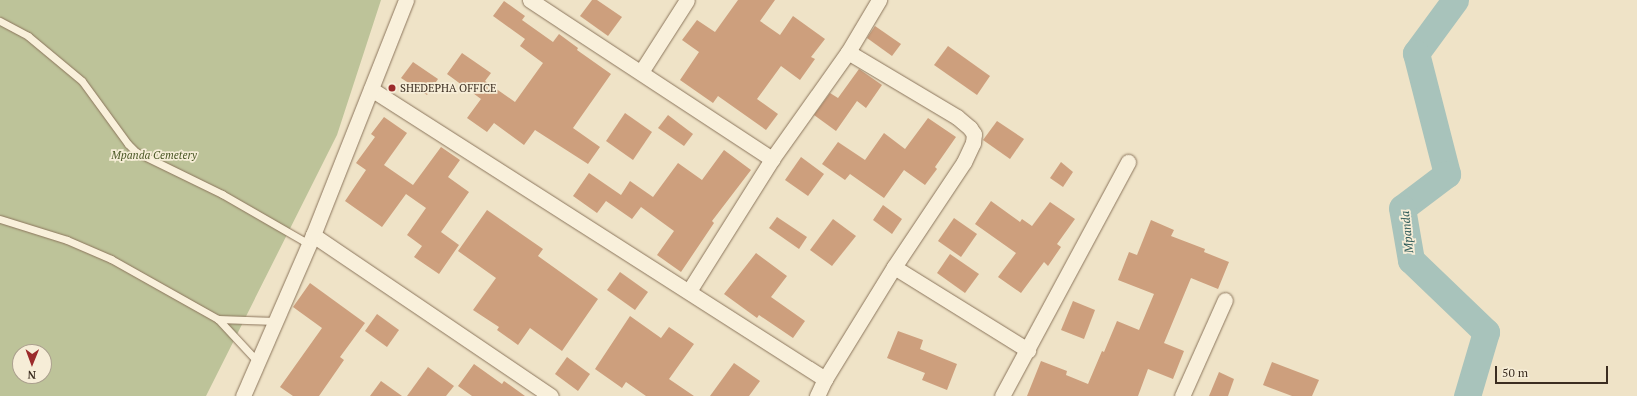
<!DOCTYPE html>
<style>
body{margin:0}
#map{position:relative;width:1637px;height:396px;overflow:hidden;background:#efe3c7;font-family:"PT Serif",serif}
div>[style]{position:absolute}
.cemetery>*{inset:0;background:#bdc399}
.river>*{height:27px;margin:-13.5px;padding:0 13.5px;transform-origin:13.5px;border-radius:13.5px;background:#a8c3bb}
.building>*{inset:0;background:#cd9f7d}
.roads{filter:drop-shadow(0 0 1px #8b755c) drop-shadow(0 0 1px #8b755c)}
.service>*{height:7px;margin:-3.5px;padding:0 3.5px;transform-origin:3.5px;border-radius:3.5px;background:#f9f0db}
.minor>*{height:15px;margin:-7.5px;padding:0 7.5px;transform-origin:7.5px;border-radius:7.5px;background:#f9f0db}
.dots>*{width:11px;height:11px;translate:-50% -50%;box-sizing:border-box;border:2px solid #f6edd7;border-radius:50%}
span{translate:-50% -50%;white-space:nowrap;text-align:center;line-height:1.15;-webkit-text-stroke:3.5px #f6edd7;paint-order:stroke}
.poi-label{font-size:11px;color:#3b2d20}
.left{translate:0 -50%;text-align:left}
.park-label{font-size:11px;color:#4b5826;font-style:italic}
.water-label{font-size:12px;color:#2f5b59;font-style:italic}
.north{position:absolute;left:12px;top:344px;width:40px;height:40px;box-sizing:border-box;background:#f6edd7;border:1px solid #aba08e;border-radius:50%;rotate:181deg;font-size:11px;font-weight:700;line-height:16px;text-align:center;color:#3b2d20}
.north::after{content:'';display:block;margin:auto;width:14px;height:18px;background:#9b2b2b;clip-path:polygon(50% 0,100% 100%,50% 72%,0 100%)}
.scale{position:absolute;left:1495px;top:366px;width:113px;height:18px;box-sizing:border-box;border:2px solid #3b2d20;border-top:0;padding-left:5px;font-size:12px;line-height:14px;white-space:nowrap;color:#3b2d20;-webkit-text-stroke:3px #f6edd7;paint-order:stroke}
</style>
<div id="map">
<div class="cemetery">
<div style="clip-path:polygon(evenodd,0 0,381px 0,337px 135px,206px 396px,0 396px,0 0,20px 352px,44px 352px,44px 376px,20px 376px,20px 352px)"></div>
</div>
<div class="river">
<div style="left:1455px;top:0;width:66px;rotate:126.3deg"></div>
<div style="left:1416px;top:53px;width:125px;rotate:75.6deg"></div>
<div style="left:1447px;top:174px;width:56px;rotate:142.9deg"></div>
<div style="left:1402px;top:208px;width:53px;rotate:80.2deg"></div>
<div style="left:1411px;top:260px;width:104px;rotate:43.8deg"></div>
<div style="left:1486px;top:332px;width:67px;rotate:106.5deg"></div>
</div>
<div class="building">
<div style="clip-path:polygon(592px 0,597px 0,622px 17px,608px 36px,580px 16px)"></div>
<div style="clip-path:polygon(738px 0,775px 0,760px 21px,780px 35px,793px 16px,825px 39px,811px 57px,815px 59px,800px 80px,781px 66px,757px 99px,778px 114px,766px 130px,718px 96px,713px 103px,680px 80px,699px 52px,682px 40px,697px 20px,715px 32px)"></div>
<div style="clip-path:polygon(504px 1px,525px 16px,522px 20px,553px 42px,559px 34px,578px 48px,577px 50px,611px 74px,573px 128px,600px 147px,588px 164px,535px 130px,524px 145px,494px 123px,487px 132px,467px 118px,481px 99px,447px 74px,462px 53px,491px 73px,485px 81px,515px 102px,543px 63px,520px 46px,525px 39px,493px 16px)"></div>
<div style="clip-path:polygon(875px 26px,901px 44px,892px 56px,867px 38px)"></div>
<div style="clip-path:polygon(948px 46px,990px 76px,977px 95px,934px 65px)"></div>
<div style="clip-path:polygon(413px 62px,438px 79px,427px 95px,401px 78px)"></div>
<div style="clip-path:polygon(859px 69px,882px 85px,866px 108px,857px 101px,836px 131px,814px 115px,830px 93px,838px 98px)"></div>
<div style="clip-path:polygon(625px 113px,652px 132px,633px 160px,606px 141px)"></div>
<div style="clip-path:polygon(668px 115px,693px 134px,684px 146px,658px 128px)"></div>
<div style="clip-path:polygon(384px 117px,407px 133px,384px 165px,413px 185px,441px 147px,460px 160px,448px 177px,469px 192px,441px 232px,459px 245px,439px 274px,414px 257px,422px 246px,407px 235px,426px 208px,406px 194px,382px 227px,345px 201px,366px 170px,356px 163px,375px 137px,371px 134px)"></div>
<div style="clip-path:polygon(928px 118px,956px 137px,935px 167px,937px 169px,925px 185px,904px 170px,884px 198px,850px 174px,845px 180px,822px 164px,838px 142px,865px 160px,884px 133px,905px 149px)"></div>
<div style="clip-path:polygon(997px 121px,1024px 139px,1010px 159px,983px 140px)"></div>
<div style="clip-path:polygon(724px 150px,751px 170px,712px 221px,714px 223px,681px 272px,657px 255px,674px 231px,641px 207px,632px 219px,606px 201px,597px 213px,573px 196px,589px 173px,621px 195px,630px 181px,653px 197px,678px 163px,702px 180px)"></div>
<div style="clip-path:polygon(801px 157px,824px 174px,808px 196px,785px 180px)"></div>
<div style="clip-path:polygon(1061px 162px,1073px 172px,1063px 187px,1050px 178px)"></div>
<div style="clip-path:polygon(991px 201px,1020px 222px,1022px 219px,1032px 226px,1050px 202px,1075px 219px,1057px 244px,1061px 247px,1048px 266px,1044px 262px,1021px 293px,998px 277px,1016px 253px,975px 224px)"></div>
<div style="clip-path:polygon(883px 205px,902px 219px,892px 234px,873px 220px)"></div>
<div style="clip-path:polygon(487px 210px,543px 249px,538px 256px,598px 299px,562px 351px,530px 328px,518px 345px,497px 330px,499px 327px,473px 310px,496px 278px,458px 251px)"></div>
<div style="clip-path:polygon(777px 217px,807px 237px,799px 249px,769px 228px)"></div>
<div style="clip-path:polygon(954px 218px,977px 234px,961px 257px,938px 241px)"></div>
<div style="clip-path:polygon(833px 219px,856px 236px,832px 266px,810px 250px)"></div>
<div style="clip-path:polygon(1151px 220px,1174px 230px,1171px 236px,1205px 249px,1204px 252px,1229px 262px,1218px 289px,1191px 278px,1164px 343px,1184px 351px,1173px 379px,1148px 369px,1138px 396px,1027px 396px,1041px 361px,1067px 371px,1066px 375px,1088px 384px,1102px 351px,1104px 352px,1117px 321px,1139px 330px,1154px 294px,1118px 280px,1129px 252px,1137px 255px)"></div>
<div style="clip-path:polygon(756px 253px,787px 276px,771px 297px,805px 321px,793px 338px,759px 315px,757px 318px,724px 294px)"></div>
<div style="clip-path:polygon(950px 254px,979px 274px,965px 293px,937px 273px)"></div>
<div style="clip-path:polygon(620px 272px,648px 292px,635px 310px,607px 290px)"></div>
<div style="clip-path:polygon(310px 283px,365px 323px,340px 357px,344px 360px,319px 396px,293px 396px,280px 387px,322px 328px,293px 307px)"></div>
<div style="clip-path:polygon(1073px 301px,1095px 310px,1084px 339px,1061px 330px)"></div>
<div style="clip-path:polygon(377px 314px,399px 330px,387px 347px,365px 331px)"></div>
<div style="clip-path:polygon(630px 316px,661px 338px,669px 327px,694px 344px,669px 379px,694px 396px,646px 396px,626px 382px,622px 388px,595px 369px)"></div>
<div style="clip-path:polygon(898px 331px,923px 340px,920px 349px,957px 364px,947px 390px,922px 380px,925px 373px,887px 358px)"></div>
<div style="clip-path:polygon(567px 357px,590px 374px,578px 391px,555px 374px)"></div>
<div style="clip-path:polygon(1272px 362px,1319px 380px,1312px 396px,1292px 396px,1263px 385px)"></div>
<div style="clip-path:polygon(734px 363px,760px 381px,749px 396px,710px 396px)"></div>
<div style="clip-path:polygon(474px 364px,502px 384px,504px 381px,525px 396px,472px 396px,458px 386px)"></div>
<div style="clip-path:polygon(428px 367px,454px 386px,446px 396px,407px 396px)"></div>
<div style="clip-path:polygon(1219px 372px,1234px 379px,1228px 396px,1209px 396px)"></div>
<div style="clip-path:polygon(381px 381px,402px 396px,370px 396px)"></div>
</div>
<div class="roads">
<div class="service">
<div style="left:0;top:21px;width:32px;rotate:28deg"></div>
<div style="left:28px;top:36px;width:70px;rotate:39.8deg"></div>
<div style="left:82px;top:81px;width:78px;rotate:53.9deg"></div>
<div style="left:128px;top:144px;width:11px;rotate:45deg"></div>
<div style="left:136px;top:152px;width:96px;rotate:26deg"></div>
<div style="left:222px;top:194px;width:100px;rotate:29.9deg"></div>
<div style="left:0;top:219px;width:70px;rotate:17.4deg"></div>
<div style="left:67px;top:240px;width:48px;rotate:23.4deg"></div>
<div style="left:111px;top:259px;width:123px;rotate:29.3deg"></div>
<div style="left:218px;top:319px;width:57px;rotate:47.1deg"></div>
<div style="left:218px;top:319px;width:57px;rotate:2deg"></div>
</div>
<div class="minor">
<div style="left:530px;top:0;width:290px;rotate:33.3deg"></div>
<div style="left:641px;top:72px;width:85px;rotate:-57.4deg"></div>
<div style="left:371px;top:89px;width:539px;rotate:32.57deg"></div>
<div style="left:313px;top:235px;width:287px;rotate:34.1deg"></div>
<div style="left:894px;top:267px;width:158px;rotate:31.8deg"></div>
<div style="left:689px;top:291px;width:156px;rotate:-57.8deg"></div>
<div style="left:772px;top:159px;width:131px;rotate:-54.6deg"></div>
<div style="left:848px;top:52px;width:61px;rotate:-59.2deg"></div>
<div style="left:243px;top:396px;width:176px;rotate:-66.5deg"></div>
<div style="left:313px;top:235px;width:253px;rotate:-68.4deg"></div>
<div style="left:817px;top:396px;width:19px;rotate:-65deg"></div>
<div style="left:825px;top:379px;width:132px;rotate:-58.4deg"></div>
<div style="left:894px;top:267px;width:126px;rotate:-56.3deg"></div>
<div style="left:964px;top:162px;width:21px;rotate:-65deg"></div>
<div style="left:973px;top:143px;width:9px;rotate:-84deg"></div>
<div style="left:974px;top:134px;width:7px;rotate:-124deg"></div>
<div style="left:970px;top:128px;width:17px;rotate:-140deg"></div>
<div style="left:957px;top:117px;width:127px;rotate:-149.2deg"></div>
<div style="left:1002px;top:396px;width:266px;rotate:-61.7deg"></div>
<div style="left:1182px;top:396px;width:105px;rotate:-65.9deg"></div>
</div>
</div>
<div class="dots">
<div style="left:392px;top:88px;background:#9b2b2b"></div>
</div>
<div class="poi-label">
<span class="left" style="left:400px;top:88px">SHEDEPHA OFFICE</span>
</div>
<div class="park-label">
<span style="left:154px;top:155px">Mpanda Cemetery</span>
</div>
<div class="water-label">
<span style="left:1407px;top:232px;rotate:-96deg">Mpanda</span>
</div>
<div class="north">N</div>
<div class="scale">50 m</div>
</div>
